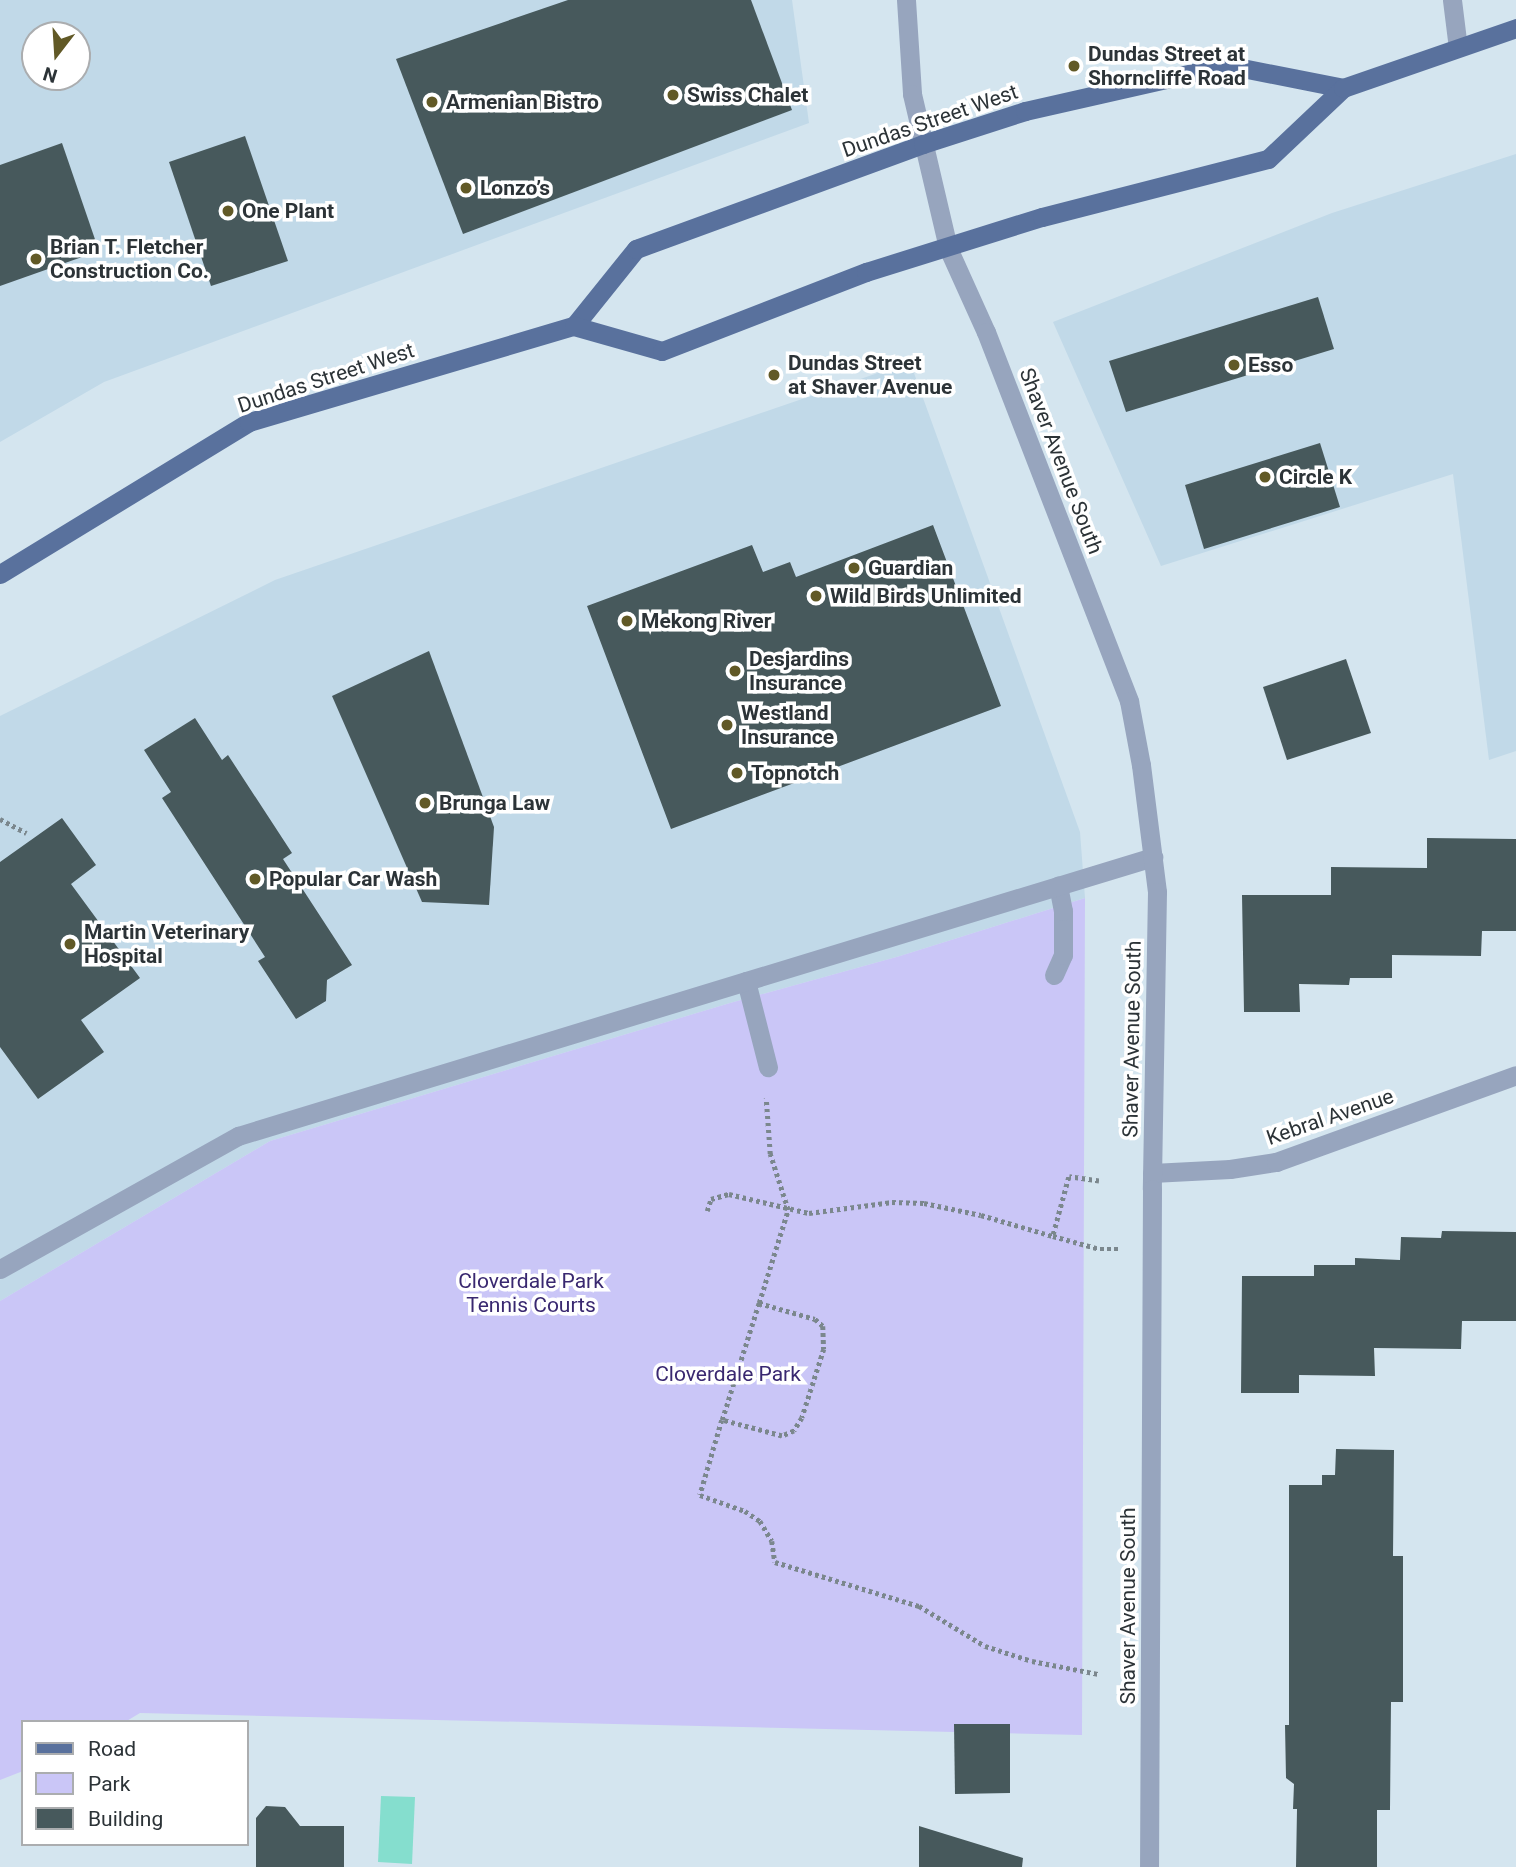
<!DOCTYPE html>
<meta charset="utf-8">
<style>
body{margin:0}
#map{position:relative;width:1516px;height:1867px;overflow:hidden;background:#d4e5ef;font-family:Roboto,sans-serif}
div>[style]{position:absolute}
.built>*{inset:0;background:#c1d9e8}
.green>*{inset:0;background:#cac6f7}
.water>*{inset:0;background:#85dece}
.building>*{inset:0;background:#47595c}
.path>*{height:4.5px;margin-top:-2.25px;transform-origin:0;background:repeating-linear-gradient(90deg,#7b878d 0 3.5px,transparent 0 7px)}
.service>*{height:19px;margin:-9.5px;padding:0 9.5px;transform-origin:9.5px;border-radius:9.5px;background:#97a5be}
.minor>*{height:19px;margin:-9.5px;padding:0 9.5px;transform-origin:9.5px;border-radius:9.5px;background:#97a5be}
.tertiary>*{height:19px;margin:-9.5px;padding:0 9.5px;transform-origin:9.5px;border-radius:9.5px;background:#97a5be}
.primary>*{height:19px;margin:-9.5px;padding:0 9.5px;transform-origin:9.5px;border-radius:9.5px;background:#59719d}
.dots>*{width:19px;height:19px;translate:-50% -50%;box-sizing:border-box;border:4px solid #fff;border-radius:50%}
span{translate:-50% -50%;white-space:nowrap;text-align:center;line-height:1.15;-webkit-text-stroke:7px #fff;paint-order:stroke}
.poi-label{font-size:21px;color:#2c3337;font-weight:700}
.left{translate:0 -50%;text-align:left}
.street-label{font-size:21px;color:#2c3337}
.park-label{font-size:21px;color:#392870}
.legend{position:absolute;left:21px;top:1720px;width:228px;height:126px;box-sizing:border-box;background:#fff;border:2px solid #abadaf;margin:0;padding:9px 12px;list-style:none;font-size:21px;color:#2c3337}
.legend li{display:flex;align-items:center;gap:14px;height:35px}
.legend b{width:35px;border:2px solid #abadaf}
.north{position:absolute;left:21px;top:21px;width:70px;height:70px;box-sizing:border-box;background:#fff;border:2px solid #abadaf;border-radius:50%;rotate:197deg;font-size:19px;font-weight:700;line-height:28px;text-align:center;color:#2c3337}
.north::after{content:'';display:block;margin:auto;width:24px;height:32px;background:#615926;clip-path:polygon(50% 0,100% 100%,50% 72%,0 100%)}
</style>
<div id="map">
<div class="built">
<div style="clip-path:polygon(evenodd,0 0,792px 0,809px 123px,104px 382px,0 442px,0 0,35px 35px,77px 35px,77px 77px,35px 77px,35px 35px)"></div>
<div style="clip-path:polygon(1516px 154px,1516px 751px,1489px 760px,1453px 474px,1161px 566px,1053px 322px,1332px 213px)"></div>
<div style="clip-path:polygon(910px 362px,1080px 832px,1085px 898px,900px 956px,730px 1003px,270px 1141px,0 1301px,0 716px,275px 580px)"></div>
</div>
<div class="green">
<div style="clip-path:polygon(1085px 898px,1082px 1735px,140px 1713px,125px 1722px,23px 1722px,23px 1771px,0 1780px,0 1301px,270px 1141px,730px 1003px,900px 956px)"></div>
</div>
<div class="water">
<div style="clip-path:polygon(381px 1796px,415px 1797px,412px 1864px,378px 1862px)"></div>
</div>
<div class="building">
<div style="clip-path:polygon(568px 0,751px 0,792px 110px,463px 234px,396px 59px)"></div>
<div style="clip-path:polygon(245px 136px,288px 261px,211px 286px,169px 162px)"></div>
<div style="clip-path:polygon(62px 143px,99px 251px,0 286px,0 165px)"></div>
<div style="clip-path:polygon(1318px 297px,1334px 349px,1126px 412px,1109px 361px)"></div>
<div style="clip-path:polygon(1320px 443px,1340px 507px,1204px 549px,1185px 485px)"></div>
<div style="clip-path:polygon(933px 525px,1001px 706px,671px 829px,587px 606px,752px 545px,763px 572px,790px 562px,796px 577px)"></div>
<div style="clip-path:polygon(429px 651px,494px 827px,489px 905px,422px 902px,332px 696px)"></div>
<div style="clip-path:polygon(1346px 659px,1371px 733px,1287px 760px,1263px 687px)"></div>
<div style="clip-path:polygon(195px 718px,222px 760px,228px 755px,292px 853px,283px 859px,352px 965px,327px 980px,326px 1001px,296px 1019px,258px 961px,265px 957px,162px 798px,171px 792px,144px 750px)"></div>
<div style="clip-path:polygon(62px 818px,96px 865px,71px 884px,140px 978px,81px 1020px,104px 1052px,38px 1099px,0 1047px,0 862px)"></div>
<div style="clip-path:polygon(1427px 838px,1516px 839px,1516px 931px,1482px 931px,1481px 956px,1392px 955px,1392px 978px,1350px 978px,1349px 985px,1299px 984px,1300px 1012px,1244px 1012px,1242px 895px,1331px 895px,1331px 867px,1427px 868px)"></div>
<div style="clip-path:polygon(1442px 1231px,1516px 1232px,1516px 1321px,1462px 1321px,1461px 1349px,1374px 1348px,1375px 1376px,1299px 1375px,1299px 1393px,1241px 1393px,1242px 1276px,1314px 1276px,1314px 1265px,1355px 1265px,1355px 1258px,1400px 1260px,1401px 1237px,1441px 1238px)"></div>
<div style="clip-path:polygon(1336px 1449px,1394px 1450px,1393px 1556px,1403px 1556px,1403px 1702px,1391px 1702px,1390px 1810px,1377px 1810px,1377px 1867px,1296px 1867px,1297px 1809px,1293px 1809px,1294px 1784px,1286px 1778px,1285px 1725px,1289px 1725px,1289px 1485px,1322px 1485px,1322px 1475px,1335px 1475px)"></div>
<div style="clip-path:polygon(954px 1724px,1010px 1724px,1010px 1793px,955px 1794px)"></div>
<div style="clip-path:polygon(266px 1806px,285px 1807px,300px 1826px,344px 1826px,344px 1867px,256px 1867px,256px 1818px)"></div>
<div style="clip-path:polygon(919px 1826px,1023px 1858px,1022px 1867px,919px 1867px)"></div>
</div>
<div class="path">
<div style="left:0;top:819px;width:30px;rotate:28deg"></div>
<div style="left:1099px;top:1181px;width:30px;rotate:-172deg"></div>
<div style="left:1069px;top:1177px;width:61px;rotate:105.2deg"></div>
<div style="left:1053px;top:1236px;width:49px;rotate:15.5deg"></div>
<div style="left:1100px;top:1249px;width:19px"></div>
<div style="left:707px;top:1211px;width:13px;rotate:-72deg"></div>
<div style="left:711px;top:1199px;width:19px;rotate:-16deg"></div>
<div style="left:729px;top:1194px;width:82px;rotate:13.4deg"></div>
<div style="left:809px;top:1213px;width:84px;rotate:-7.5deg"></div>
<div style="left:892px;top:1202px;width:32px;rotate:2deg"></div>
<div style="left:924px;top:1203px;width:58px;rotate:11.9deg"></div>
<div style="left:981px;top:1215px;width:75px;rotate:16.3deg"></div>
<div style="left:759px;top:1303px;width:58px;rotate:15.9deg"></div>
<div style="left:815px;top:1319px;width:11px;rotate:41deg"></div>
<div style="left:823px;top:1326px;width:23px;rotate:88deg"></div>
<div style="left:824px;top:1349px;width:72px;rotate:107.7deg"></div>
<div style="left:802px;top:1418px;width:15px;rotate:122deg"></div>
<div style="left:794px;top:1431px;width:13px;rotate:157deg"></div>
<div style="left:782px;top:1436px;width:62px;rotate:-165.1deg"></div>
<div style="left:722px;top:1420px;width:123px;rotate:-72.5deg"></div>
<div style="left:759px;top:1303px;width:97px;rotate:-72.7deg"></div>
<div style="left:788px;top:1210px;width:59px;rotate:-107.8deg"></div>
<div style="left:770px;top:1154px;width:56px;rotate:-94.1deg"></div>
<div style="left:722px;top:1420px;width:78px;rotate:106.3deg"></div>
<div style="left:700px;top:1495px;width:48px;rotate:19.6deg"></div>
<div style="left:745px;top:1511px;width:18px;rotate:34deg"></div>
<div style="left:760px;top:1521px;width:23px;rotate:59deg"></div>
<div style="left:772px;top:1541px;width:21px;rotate:82deg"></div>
<div style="left:775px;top:1562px;width:151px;rotate:17deg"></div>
<div style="left:919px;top:1606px;width:77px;rotate:31.2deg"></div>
<div style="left:985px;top:1646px;width:49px;rotate:17.7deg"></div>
<div style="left:1032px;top:1661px;width:67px;rotate:11.1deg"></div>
</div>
<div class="service">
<div style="left:1452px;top:0;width:48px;rotate:82.9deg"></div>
<div style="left:1054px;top:975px;width:22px;rotate:-66deg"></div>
<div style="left:1063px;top:955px;width:44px;rotate:-90deg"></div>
<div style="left:1063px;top:911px;width:26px;rotate:-101deg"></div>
<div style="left:746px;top:981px;width:89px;rotate:75.7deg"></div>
<div style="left:0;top:1269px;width:273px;rotate:-29.2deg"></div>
<div style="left:238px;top:1136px;width:957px;rotate:-16.96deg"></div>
</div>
<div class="minor">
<div style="left:1152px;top:1173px;width:78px;rotate:-2.9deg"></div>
<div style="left:1230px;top:1169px;width:47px;rotate:-8.7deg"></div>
<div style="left:1276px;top:1162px;width:255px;rotate:-19.9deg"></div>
</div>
<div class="tertiary">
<div style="left:906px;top:0;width:94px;rotate:86.3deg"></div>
<div style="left:912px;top:94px;width:158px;rotate:76.8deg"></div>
<div style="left:948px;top:248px;width:92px;rotate:65.7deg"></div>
<div style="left:986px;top:332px;width:396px;rotate:68.8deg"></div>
<div style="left:1129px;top:701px;width:65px;rotate:79.4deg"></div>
<div style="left:1141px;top:765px;width:128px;rotate:82.8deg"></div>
<div style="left:1157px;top:892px;width:297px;rotate:91deg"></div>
<div style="left:1152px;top:1189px;width:678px;rotate:90.25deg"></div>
</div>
<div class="primary">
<div style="left:574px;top:326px;width:99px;rotate:-51.2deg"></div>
<div style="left:636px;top:249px;width:306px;rotate:-20.1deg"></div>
<div style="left:923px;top:144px;width:107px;rotate:-17.9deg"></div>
<div style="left:1025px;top:111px;width:207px;rotate:-12.8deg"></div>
<div style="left:1227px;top:65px;width:118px;rotate:11.2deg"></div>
<div style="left:0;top:574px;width:292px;rotate:-31.4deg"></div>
<div style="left:249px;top:422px;width:339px;rotate:-16.5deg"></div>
<div style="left:574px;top:326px;width:91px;rotate:15.9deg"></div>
<div style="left:662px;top:351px;width:219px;rotate:-21.2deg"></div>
<div style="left:866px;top:272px;width:184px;rotate:-17.4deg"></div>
<div style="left:1042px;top:217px;width:233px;rotate:-14.4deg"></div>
<div style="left:1268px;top:159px;width:103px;rotate:-43.4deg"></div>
<div style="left:1343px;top:88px;width:183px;rotate:-19.1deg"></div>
</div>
<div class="dots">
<div style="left:1074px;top:66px;background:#615926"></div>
<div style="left:673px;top:95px;background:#615926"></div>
<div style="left:432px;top:102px;background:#615926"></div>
<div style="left:466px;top:188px;background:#615926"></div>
<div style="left:228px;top:211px;background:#615926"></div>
<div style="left:36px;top:259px;background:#615926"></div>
<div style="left:1234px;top:365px;background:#615926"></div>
<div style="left:774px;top:375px;background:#615926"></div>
<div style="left:1265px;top:477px;background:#615926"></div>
<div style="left:854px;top:568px;background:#615926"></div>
<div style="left:816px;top:596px;background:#615926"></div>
<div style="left:627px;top:621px;background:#615926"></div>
<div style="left:735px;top:671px;background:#615926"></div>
<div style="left:727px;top:725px;background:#615926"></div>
<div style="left:737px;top:773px;background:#615926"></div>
<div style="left:425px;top:803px;background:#615926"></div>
<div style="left:255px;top:879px;background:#615926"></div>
<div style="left:70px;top:944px;background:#615926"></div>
</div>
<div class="poi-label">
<span class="left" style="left:1088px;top:66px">Dundas Street at<br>Shorncliffe Road</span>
<span class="left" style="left:687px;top:95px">Swiss Chalet</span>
<span class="left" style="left:446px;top:102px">Armenian Bistro</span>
<span class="left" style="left:480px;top:188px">Lonzo’s</span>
<span class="left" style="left:242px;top:211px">One Plant</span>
<span class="left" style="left:50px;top:259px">Brian T. Fletcher<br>Construction Co.</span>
<span class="left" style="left:788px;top:375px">Dundas Street<br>at Shaver Avenue</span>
<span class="left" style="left:1248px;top:365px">Esso</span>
<span class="left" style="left:1279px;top:477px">Circle K</span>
<span class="left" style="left:868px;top:568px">Guardian</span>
<span class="left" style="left:830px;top:596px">Wild Birds Unlimited</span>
<span class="left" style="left:641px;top:621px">Mekong River</span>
<span class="left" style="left:749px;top:671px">Desjardins<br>Insurance</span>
<span class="left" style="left:741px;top:725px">Westland<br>Insurance</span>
<span class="left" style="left:751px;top:773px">Topnotch</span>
<span class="left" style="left:439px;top:803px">Brunga Law</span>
<span class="left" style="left:269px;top:879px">Popular Car Wash</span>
<span class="left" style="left:84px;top:944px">Martin Veterinary<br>Hospital</span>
</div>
<div class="street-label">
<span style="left:930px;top:121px;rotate:-19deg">Dundas Street West</span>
<span style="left:326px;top:378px;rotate:-18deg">Dundas Street West</span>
<span style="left:1061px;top:461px;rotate:69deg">Shaver Avenue South</span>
<span style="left:1132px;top:1039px;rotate:-89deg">Shaver Avenue South</span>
<span style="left:1330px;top:1117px;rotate:-19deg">Kebral Avenue</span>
<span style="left:1128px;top:1606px;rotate:-90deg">Shaver Avenue South</span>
</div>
<div class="park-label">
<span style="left:531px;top:1293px">Cloverdale Park<br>Tennis Courts</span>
<span style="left:728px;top:1374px">Cloverdale Park</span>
</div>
<ul class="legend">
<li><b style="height:9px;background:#59719d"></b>Road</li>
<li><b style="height:19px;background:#cac6f7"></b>Park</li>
<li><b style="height:19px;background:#47595c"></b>Building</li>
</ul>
<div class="north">N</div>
</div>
